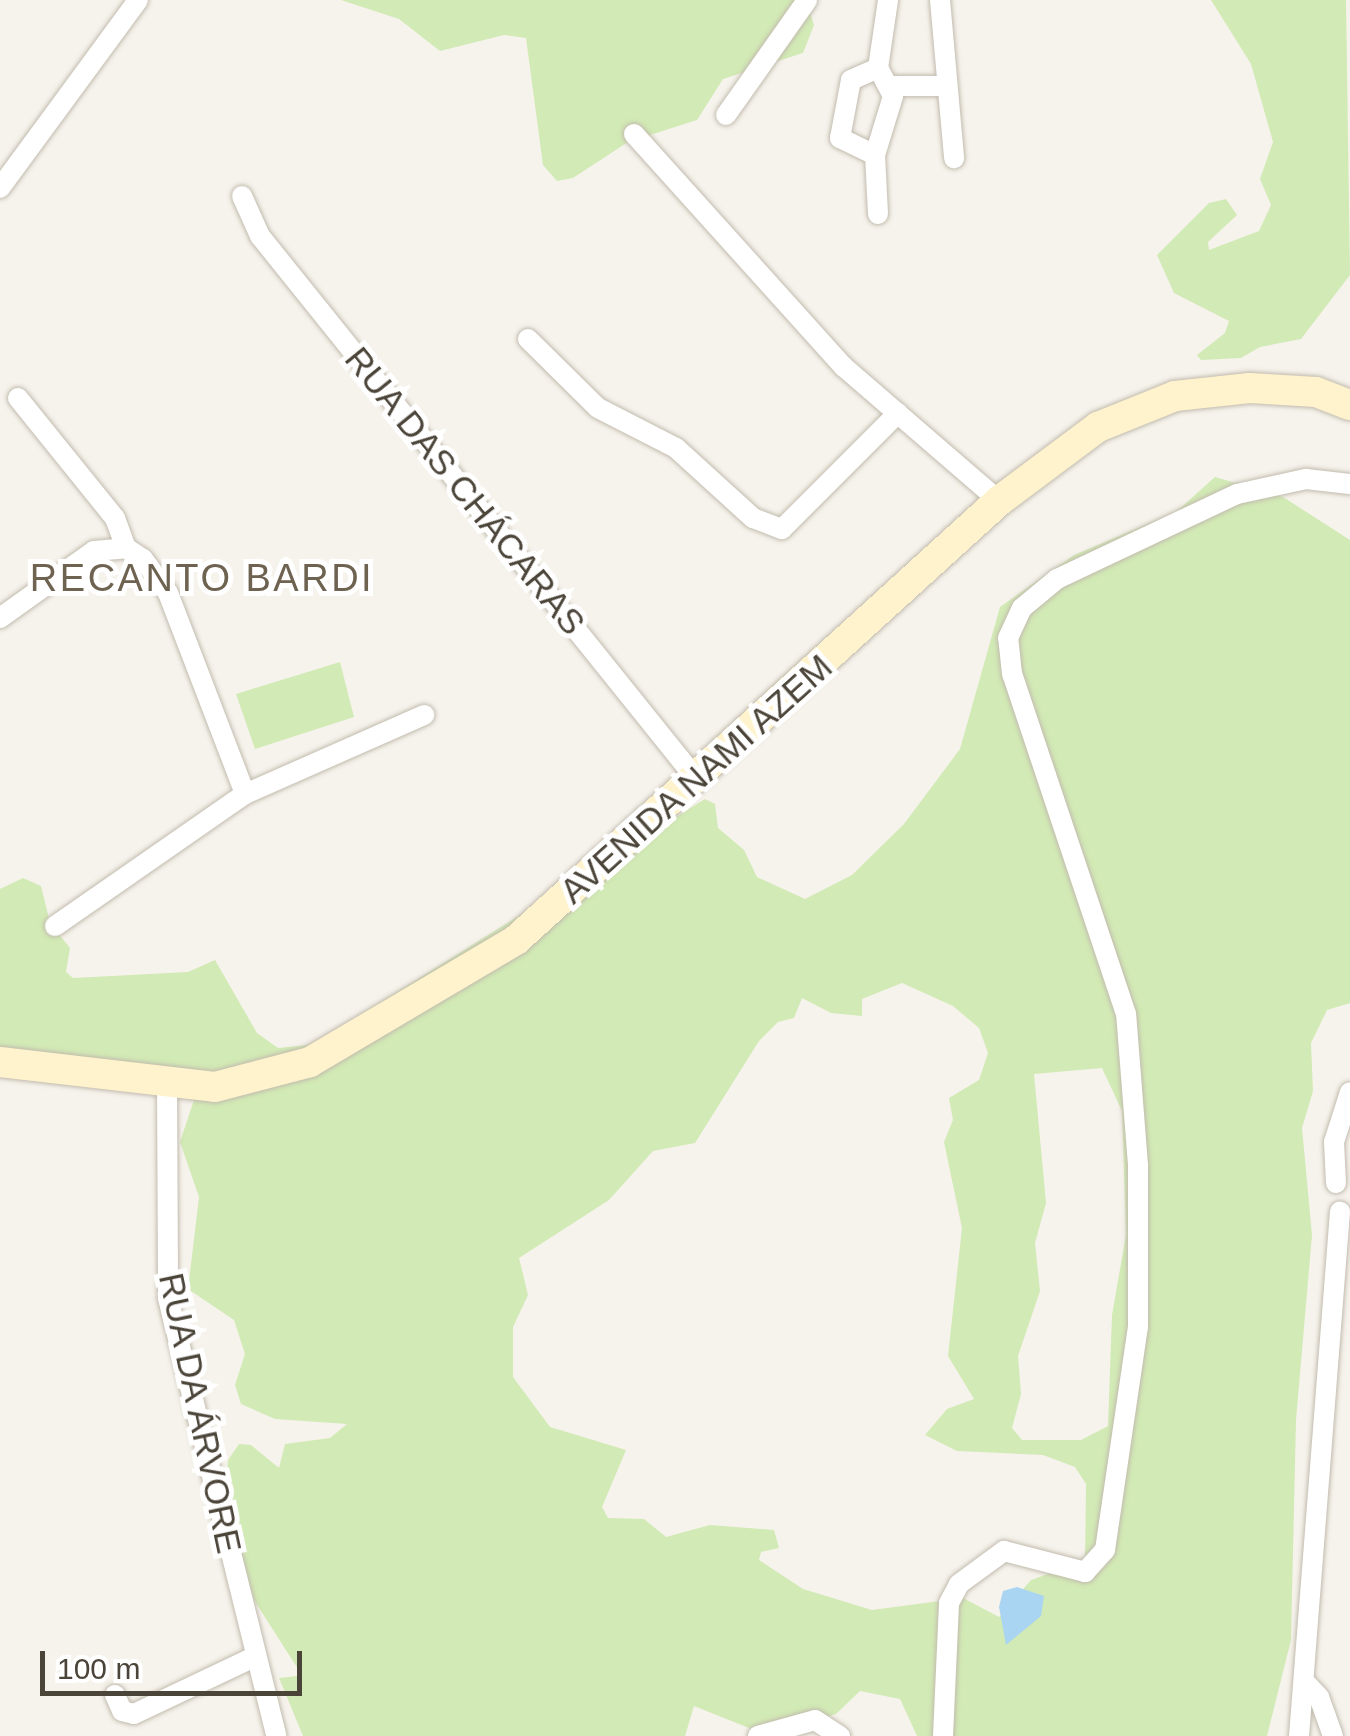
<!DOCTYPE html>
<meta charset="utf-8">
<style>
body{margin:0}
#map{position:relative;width:1350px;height:1736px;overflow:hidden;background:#f6f3ec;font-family:Helvetica,sans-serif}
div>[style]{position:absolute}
.green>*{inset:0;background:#d2eab5}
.water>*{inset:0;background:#a9d4f2}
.roads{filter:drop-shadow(0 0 2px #c2bbae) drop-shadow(0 0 2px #c2bbae)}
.street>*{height:20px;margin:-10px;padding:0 10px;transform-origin:10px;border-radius:10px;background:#fff}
.secondary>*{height:30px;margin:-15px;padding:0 15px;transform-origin:15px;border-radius:15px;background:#fff3cd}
span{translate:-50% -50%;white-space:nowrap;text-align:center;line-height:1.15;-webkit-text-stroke:10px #fff;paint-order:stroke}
.street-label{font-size:35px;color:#4b4439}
.neighbourhood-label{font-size:38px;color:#6e6250;letter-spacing:2.5px}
.scale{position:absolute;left:40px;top:1651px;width:262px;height:45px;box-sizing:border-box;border:5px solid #4b4439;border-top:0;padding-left:12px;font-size:30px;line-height:35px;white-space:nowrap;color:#4b4439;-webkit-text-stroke:8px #fff;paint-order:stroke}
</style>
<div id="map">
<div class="green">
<div style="clip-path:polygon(341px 0,806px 0,814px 25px,803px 53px,723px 79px,697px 120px,628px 142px,573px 178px,557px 181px,543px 165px,526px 38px,504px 35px,440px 51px,399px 19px)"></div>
<div style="clip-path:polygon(1211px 0,1346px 0,1350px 275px,1301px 339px,1260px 347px,1241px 358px,1201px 360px,1197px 355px,1225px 333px,1229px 321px,1174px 293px,1157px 255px,1209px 203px,1226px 199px,1237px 215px,1208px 242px,1209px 250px,1259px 231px,1271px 205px,1260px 179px,1273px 142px,1251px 64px)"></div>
<div style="clip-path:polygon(evenodd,1215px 477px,1283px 497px,1350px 540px,1350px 1003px,1327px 1010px,1311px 1043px,1313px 1091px,1302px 1128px,1312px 1235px,1296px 1420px,1291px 1640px,1267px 1736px,917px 1736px,900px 1699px,860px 1691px,836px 1714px,769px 1736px,694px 1706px,685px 1736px,303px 1736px,279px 1678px,297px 1676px,298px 1669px,254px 1600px,238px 1550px,226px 1490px,228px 1460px,239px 1444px,251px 1445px,279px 1468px,285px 1444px,330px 1438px,347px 1424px,275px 1419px,241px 1404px,235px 1385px,245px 1354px,234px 1320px,188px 1289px,199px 1197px,180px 1142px,200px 1082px,0 1053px,0 889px,23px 878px,41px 886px,50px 923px,70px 948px,66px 972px,73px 978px,188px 972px,215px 960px,257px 1033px,278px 1048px,308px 1045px,338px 1029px,705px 799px,715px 804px,718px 828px,744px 850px,757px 877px,805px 899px,852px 875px,904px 824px,960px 749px,1000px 607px,1074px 555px,1176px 512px,1215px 477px,902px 983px,953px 1006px,979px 1028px,988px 1053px,979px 1080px,949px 1098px,953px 1120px,944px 1142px,962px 1228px,948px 1356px,974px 1399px,947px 1409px,925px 1435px,957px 1451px,1043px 1455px,1075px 1467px,1086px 1484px,1085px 1561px,1031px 1580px,999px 1617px,963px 1598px,872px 1610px,803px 1589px,759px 1560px,761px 1552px,779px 1548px,774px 1530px,710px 1525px,666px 1537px,644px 1519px,608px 1518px,602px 1507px,626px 1450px,550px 1427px,513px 1377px,513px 1327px,528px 1295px,519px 1258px,609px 1200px,653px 1151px,695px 1143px,759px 1041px,778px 1022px,794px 1018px,802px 998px,831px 1013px,862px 1016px,862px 999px,902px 983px,1215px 477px,1102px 1068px,1122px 1111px,1126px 1235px,1112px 1315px,1108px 1426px,1081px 1440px,1022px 1440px,1012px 1428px,1021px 1394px,1018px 1356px,1040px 1291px,1035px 1243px,1046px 1203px,1034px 1074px,1102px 1068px)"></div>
<div style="clip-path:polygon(340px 662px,354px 717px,255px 749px,236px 694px)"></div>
</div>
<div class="water">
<div style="clip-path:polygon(1017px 1587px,1044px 1596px,1041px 1616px,1006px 1645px,999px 1607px,1003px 1591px)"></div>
</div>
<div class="roads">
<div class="street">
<div style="left:940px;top:0;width:159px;rotate:84.9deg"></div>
<div style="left:890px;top:86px;width:57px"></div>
<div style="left:726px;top:115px;width:141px;rotate:-54.8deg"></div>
<div style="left:634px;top:134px;width:314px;rotate:48deg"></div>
<div style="left:844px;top:367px;width:205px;rotate:40.8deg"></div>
<div style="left:875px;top:155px;width:39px;rotate:-154deg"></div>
<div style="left:840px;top:138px;width:59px;rotate:-79.3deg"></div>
<div style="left:851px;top:80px;width:30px;rotate:-24deg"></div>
<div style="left:0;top:188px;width:233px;rotate:-53.7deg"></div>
<div style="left:242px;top:196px;width:44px;rotate:65.8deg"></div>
<div style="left:260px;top:236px;width:698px;rotate:51.22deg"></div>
<div style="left:878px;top:214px;width:59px;rotate:-92.9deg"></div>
<div style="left:875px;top:155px;width:62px;rotate:-73deg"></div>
<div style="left:893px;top:96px;width:32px;rotate:-118deg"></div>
<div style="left:878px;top:68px;width:69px;rotate:-81.6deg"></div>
<div style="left:528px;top:339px;width:98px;rotate:44.6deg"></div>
<div style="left:598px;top:408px;width:88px;rotate:27.1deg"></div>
<div style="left:676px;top:448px;width:104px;rotate:42.3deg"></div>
<div style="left:753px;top:518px;width:31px;rotate:21deg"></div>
<div style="left:782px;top:529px;width:164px;rotate:-45deg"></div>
<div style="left:18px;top:398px;width:154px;rotate:51.1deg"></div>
<div style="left:115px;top:518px;width:32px;rotate:70deg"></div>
<div style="left:126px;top:548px;width:20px;rotate:33deg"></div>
<div style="left:143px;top:559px;width:42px;rotate:53.7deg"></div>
<div style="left:168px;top:593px;width:215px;rotate:69deg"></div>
<div style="left:0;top:618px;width:115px;rotate:-35.5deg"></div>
<div style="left:94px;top:551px;width:32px;rotate:-5deg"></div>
<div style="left:55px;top:926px;width:231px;rotate:-34.8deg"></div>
<div style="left:245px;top:794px;width:196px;rotate:-23.8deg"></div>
<div style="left:167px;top:1085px;width:213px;rotate:89.7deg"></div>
<div style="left:168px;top:1298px;width:451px;rotate:76.1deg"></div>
<div style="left:1336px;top:1183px;width:41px;rotate:-92.8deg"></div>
<div style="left:1334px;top:1142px;width:52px;rotate:-72.3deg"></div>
<div style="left:1304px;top:1681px;width:22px;rotate:47deg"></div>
<div style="left:1319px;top:1697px;width:41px;rotate:70.3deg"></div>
<div style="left:115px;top:1695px;width:17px;rotate:66deg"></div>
<div style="left:122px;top:1711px;width:12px;rotate:14deg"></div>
<div style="left:134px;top:1714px;width:135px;rotate:-25.4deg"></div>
<div style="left:758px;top:1736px;width:59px;rotate:-15.7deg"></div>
<div style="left:815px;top:1720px;width:30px;rotate:33deg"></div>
<div style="left:943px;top:1736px;width:133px;rotate:-87.4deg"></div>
<div style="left:949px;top:1603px;width:21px;rotate:-62deg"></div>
<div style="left:959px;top:1584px;width:56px;rotate:-36.3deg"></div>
<div style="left:1004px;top:1551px;width:84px;rotate:14.5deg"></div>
<div style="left:1085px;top:1572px;width:30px;rotate:-48deg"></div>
<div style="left:1105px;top:1550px;width:225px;rotate:-81.6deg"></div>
<div style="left:1138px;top:1327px;width:162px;rotate:-90deg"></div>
<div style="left:1138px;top:1165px;width:151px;rotate:-94.5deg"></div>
<div style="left:1126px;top:1014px;width:359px;rotate:-108.5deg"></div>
<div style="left:1012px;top:674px;width:36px;rotate:-96deg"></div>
<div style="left:1008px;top:638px;width:33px;rotate:-65deg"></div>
<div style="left:1022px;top:608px;width:45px;rotate:-39.6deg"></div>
<div style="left:1057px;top:579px;width:199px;rotate:-25.3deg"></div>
<div style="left:1237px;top:494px;width:71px;rotate:-12.3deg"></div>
<div style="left:1306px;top:479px;width:44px;rotate:6.5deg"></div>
<div style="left:1299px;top:1736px;width:526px;rotate:-85.53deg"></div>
</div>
<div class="secondary">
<div style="left:0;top:1062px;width:216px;rotate:6.6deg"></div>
<div style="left:215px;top:1087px;width:98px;rotate:-14.7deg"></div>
<div style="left:310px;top:1062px;width:239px;rotate:-30.6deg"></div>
<div style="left:516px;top:940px;width:653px;rotate:-42.27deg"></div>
<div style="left:999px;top:501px;width:124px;rotate:-36.8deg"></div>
<div style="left:1098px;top:427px;width:83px;rotate:-21.9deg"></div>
<div style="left:1175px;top:396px;width:75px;rotate:-6.1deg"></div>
<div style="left:1250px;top:388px;width:66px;rotate:3.5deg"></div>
<div style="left:1316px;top:392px;width:36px;rotate:21deg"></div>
</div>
</div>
<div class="street-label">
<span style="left:465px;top:491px;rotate:51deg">RUA DAS CHÁCARAS</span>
<span style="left:696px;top:779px;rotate:-42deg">AVENIDA NAMI AZEM</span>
<span style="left:200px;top:1413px;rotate:78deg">RUA DA ÁRVORE</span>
</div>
<div class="neighbourhood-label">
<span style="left:202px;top:579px">RECANTO BARDI</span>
</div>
<div class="scale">100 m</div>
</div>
